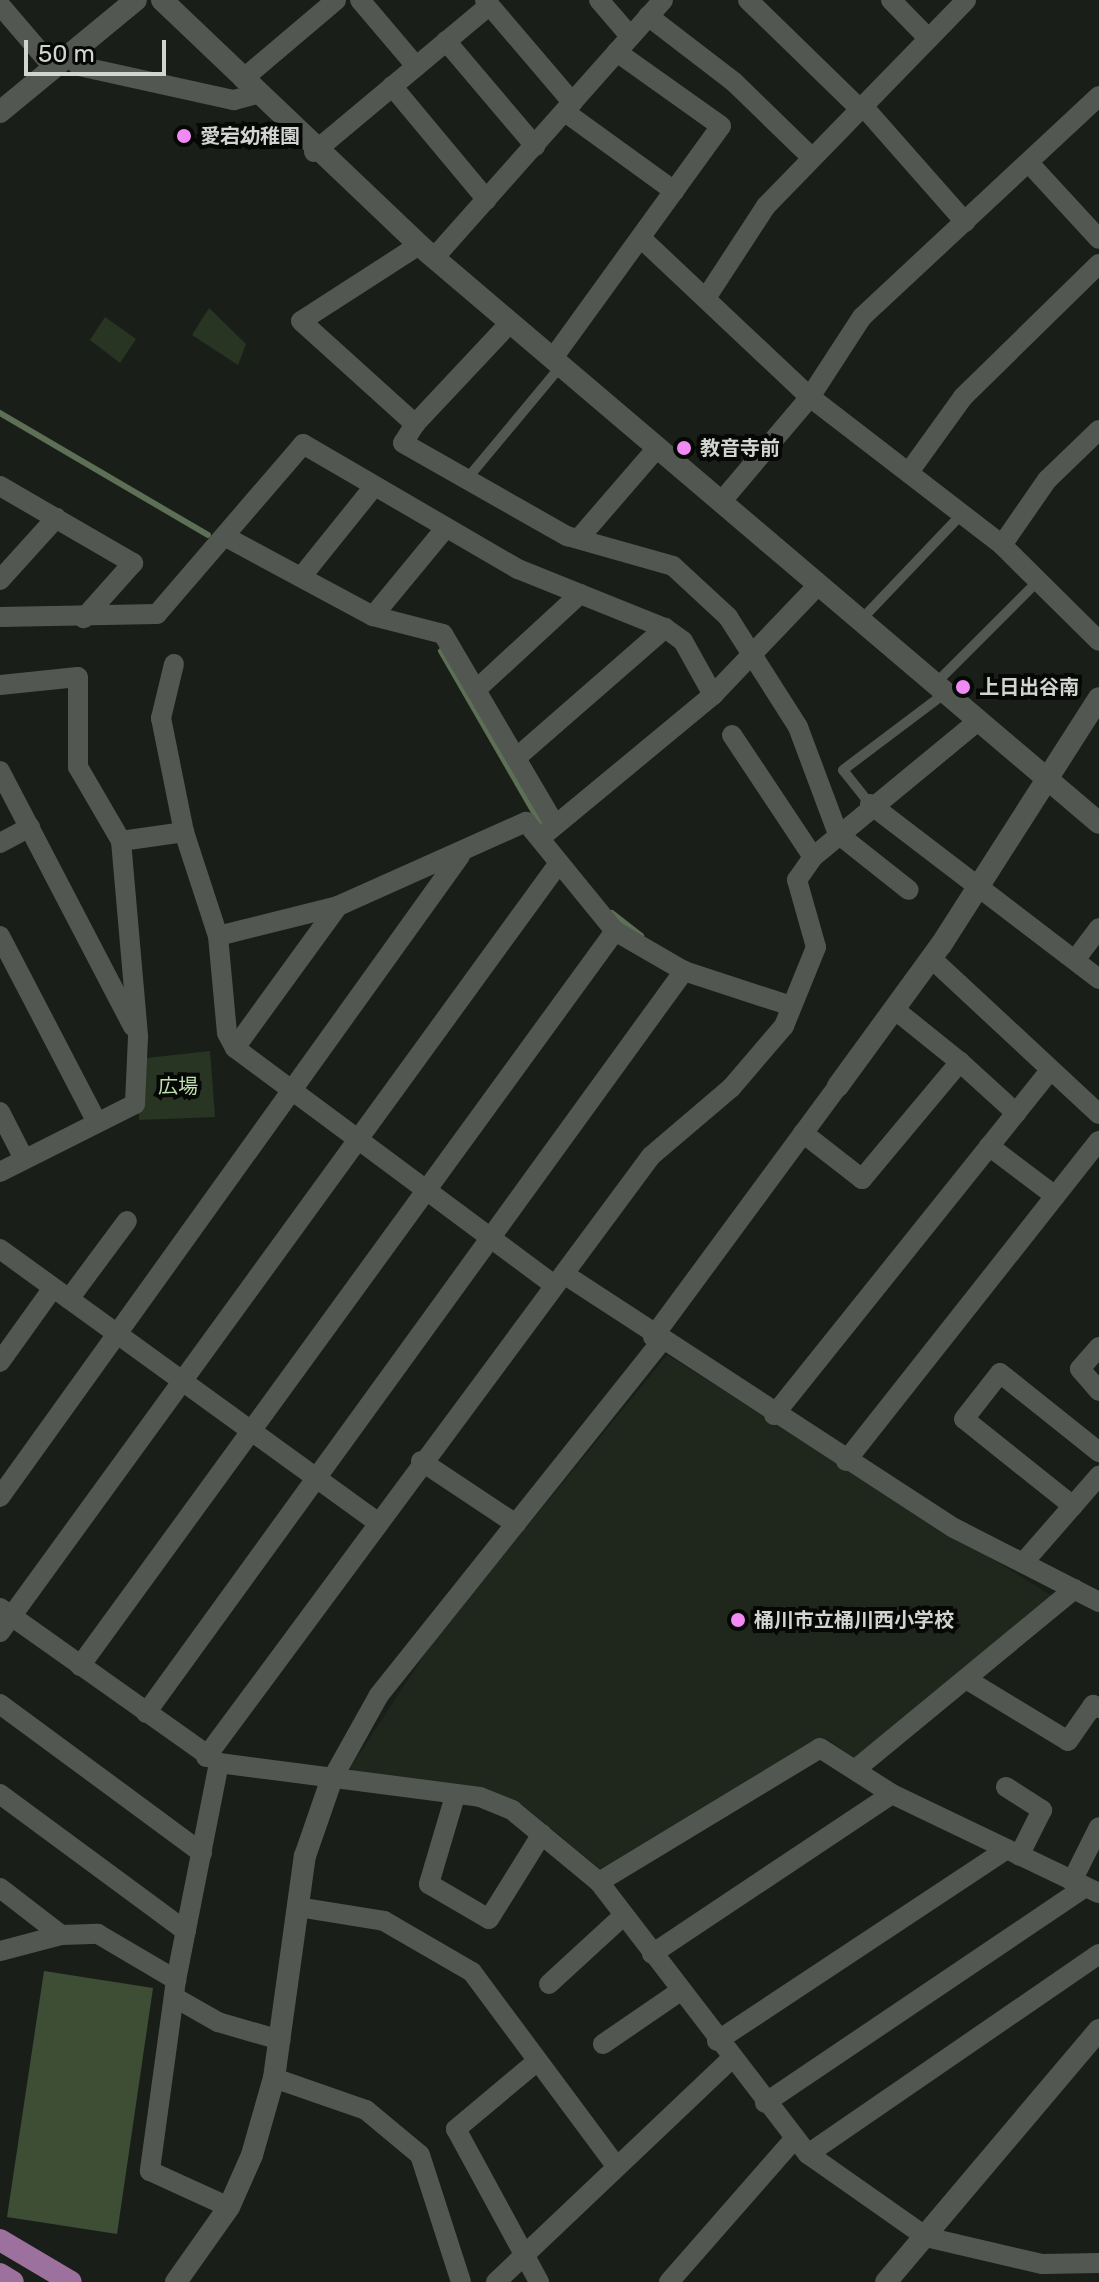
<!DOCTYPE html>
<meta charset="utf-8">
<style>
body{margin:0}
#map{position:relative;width:1099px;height:2282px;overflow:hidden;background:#1a1e19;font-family:Rubik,"Noto Sans JP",sans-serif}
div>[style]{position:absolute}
.built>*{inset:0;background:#1f261b}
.green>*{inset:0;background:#293523}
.stream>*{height:6px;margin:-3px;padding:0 3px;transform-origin:3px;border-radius:3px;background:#5d6f54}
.building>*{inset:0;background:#3d4e35}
.service>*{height:10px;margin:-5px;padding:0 5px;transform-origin:5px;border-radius:5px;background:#535751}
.minor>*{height:20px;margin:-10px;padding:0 10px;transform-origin:10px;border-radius:10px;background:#535751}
.tertiary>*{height:22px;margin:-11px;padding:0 11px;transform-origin:11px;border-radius:11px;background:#535751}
.primary>*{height:22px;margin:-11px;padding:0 11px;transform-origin:11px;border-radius:11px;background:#9d719d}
.dots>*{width:22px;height:22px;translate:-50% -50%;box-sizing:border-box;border:4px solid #060806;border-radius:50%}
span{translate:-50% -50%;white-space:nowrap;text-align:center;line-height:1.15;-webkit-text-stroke:8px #060806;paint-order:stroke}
.poi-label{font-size:20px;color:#d1d4d0;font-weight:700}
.left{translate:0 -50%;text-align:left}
.park-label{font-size:20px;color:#c1e2b0}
.scale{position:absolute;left:24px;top:40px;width:142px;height:36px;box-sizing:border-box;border:4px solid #d1d4d0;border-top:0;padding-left:10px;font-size:24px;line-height:28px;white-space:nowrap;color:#d1d4d0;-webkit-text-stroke:6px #060806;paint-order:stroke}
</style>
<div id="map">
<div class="built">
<div style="clip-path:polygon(667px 1355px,1055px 1598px,855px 1758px,827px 1739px,600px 1869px,521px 1804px,467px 1786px,354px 1778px,350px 1768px,432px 1643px)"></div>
</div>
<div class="green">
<div style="clip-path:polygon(209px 308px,246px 344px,238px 365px,192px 335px)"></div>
<div style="clip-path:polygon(105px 317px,136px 339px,120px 363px,90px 340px)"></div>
<div style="clip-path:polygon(210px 1051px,215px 1117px,139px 1120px,138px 1059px)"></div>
</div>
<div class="stream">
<div style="left:0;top:413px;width:241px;rotate:30.4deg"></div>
<div style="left:441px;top:651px;width:204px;rotate:60deg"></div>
<div style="left:612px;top:913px;width:37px;rotate:38deg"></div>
</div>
<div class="building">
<div style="clip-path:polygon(44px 1971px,153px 1988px,117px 2234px,7px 2217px)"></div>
</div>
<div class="service">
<div style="left:466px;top:480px;width:148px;rotate:-50.2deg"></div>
<div style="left:860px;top:621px;width:148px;rotate:-46.4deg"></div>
<div style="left:934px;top:685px;width:147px;rotate:-45deg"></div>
<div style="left:870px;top:804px;width:43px;rotate:-128.5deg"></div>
<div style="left:843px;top:770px;width:126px;rotate:-37deg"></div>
</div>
<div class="minor">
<div style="left:360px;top:0;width:87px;rotate:49.7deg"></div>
<div style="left:485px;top:0;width:135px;rotate:49.5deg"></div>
<div style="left:599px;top:0;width:48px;rotate:49.3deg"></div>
<div style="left:748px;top:0;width:155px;rotate:44.2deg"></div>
<div style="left:891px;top:0;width:54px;rotate:45.7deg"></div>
<div style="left:0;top:5px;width:82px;rotate:49.5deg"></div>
<div style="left:648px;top:16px;width:108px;rotate:37.5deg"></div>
<div style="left:734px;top:82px;width:106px;rotate:44.2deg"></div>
<div style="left:446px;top:41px;width:138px;rotate:49.7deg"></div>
<div style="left:70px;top:55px;width:14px;rotate:51deg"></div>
<div style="left:79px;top:66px;width:159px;rotate:12.4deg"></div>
<div style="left:234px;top:100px;width:23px;rotate:-15deg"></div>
<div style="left:243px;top:79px;width:122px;rotate:-40.3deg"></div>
<div style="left:392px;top:86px;width:148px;rotate:50.2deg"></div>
<div style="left:862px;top:105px;width:156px;rotate:48.6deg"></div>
<div style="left:565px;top:112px;width:135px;rotate:35.9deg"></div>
<div style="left:314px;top:152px;width:229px;rotate:-39.9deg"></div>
<div style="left:1029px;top:163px;width:103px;rotate:47.4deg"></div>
<div style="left:641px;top:238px;width:232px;rotate:43.3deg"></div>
<div style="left:810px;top:397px;width:242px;rotate:37.6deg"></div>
<div style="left:1002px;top:545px;width:136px;rotate:44.7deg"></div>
<div style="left:419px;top:245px;width:140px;rotate:147.2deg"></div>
<div style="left:301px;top:321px;width:154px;rotate:42.1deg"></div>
<div style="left:415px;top:424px;width:139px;rotate:-46.8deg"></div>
<div style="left:434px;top:258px;width:345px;rotate:-48.4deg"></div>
<div style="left:706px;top:298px;width:110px;rotate:-56.9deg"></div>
<div style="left:766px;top:206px;width:287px;rotate:-45.8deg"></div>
<div style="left:553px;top:358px;width:286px;rotate:-54.1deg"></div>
<div style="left:721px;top:126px;width:128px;rotate:-144.6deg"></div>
<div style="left:415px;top:424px;width:22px;rotate:122deg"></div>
<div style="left:403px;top:443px;width:189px;rotate:29.6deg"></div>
<div style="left:567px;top:536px;width:110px;rotate:15.8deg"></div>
<div style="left:673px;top:566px;width:75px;rotate:42.8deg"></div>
<div style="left:728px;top:617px;width:130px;rotate:57.5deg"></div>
<div style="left:798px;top:727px;width:114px;rotate:69.5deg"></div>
<div style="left:838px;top:834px;width:90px;rotate:38.3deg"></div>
<div style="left:909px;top:472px;width:92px;rotate:-54.2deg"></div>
<div style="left:963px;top:397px;width:190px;rotate:-44.4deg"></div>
<div style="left:0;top:486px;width:154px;rotate:30.1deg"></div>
<div style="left:133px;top:563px;width:74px;rotate:131.7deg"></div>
<div style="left:721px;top:502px;width:138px;rotate:-49.7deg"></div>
<div style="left:810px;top:397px;width:95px;rotate:-57deg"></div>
<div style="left:862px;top:317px;width:324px;rotate:-43deg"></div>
<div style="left:581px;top:536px;width:116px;rotate:-49.2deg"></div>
<div style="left:226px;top:537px;width:167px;rotate:28.3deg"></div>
<div style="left:373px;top:616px;width:72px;rotate:14.4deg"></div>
<div style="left:443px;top:634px;width:221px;rotate:59.6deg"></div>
<div style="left:1002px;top:545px;width:79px;rotate:-55.3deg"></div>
<div style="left:1047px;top:480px;width:72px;rotate:-43.9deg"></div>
<div style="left:302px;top:576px;width:112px;rotate:-51.2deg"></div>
<div style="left:0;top:580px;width:84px;rotate:-47.9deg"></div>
<div style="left:373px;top:616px;width:112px;rotate:-50.5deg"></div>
<div style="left:0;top:617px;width:157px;rotate:-1.1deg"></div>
<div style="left:157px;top:614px;width:224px;rotate:-49.3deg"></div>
<div style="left:303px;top:444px;width:249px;rotate:30.2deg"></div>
<div style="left:518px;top:569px;width:158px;rotate:21.9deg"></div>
<div style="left:665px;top:628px;width:22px;rotate:36deg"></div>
<div style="left:683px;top:641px;width:62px;rotate:60.9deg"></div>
<div style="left:174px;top:664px;width:56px;rotate:103.5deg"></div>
<div style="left:161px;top:718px;width:116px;rotate:78.6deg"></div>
<div style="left:184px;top:832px;width:109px;rotate:71.9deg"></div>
<div style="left:218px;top:936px;width:97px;rotate:84.7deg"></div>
<div style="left:227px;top:1033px;width:17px;rotate:62deg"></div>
<div style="left:0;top:685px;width:78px;rotate:-5.9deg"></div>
<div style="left:78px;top:677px;width:90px;rotate:90deg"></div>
<div style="left:78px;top:767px;width:86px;rotate:59.8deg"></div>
<div style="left:121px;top:841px;width:197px;rotate:85deg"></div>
<div style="left:138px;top:1037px;width:67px;rotate:92.6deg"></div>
<div style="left:135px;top:1104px;width:151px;rotate:153.3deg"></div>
<div style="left:478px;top:688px;width:139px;rotate:-42.7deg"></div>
<div style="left:732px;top:735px;width:146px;rotate:56.4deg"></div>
<div style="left:516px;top:758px;width:198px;rotate:-41.1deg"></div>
<div style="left:0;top:771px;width:288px;rotate:62.5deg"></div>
<div style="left:870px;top:804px;width:288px;rotate:37.4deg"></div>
<div style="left:545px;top:834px;width:218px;rotate:-39.6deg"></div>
<div style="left:713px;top:695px;width:151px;rotate:-46.3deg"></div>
<div style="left:121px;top:841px;width:64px;rotate:-8.1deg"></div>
<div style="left:0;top:843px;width:34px;rotate:-28deg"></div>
<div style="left:338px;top:906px;width:175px;rotate:126deg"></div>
<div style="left:235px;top:1048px;width:394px;rotate:36.6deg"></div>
<div style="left:0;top:936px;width:210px;rotate:62.5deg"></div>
<div style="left:218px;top:936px;width:124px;rotate:-14deg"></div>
<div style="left:338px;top:906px;width:206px;rotate:-24.1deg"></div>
<div style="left:526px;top:822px;width:141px;rotate:50.8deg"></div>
<div style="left:615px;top:931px;width:80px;rotate:30.1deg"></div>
<div style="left:684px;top:971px;width:113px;rotate:18.1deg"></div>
<div style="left:931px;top:958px;width:229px;rotate:42.9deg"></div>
<div style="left:1075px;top:960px;width:40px;rotate:-53deg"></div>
<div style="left:960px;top:1062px;width:76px;rotate:42.3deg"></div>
<div style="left:0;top:1112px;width:53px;rotate:62.9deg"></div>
<div style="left:803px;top:1133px;width:75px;rotate:37.9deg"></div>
<div style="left:862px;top:1179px;width:153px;rotate:-50.1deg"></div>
<div style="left:960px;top:1062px;width:85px;rotate:-141.2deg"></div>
<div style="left:989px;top:1146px;width:83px;rotate:37.1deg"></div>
<div style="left:0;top:1249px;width:465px;rotate:35.9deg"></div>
<div style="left:564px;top:1274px;width:465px;rotate:33.1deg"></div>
<div style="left:954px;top:1528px;width:163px;rotate:27deg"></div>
<div style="left:69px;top:1299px;width:97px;rotate:-53.4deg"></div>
<div style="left:653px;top:1337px;width:312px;rotate:-53.6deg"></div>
<div style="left:1099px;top:1347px;width:29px;rotate:131deg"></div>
<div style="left:1080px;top:1369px;width:29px;rotate:49deg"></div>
<div style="left:0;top:1362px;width:91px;rotate:-54.4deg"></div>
<div style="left:774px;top:1415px;width:442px;rotate:-51.3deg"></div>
<div style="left:421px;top:1461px;width:114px;rotate:33.6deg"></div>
<div style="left:846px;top:1461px;width:408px;rotate:-51.7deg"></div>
<div style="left:0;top:1497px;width:789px;rotate:-54.34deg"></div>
<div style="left:1073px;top:1506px;width:139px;rotate:-141.4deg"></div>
<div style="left:964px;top:1419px;width:58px;rotate:-52deg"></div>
<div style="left:1000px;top:1373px;width:127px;rotate:38.6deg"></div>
<div style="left:1023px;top:1563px;width:116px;rotate:-48.9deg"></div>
<div style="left:0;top:1608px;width:268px;rotate:35.3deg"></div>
<div style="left:219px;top:1763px;width:263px;rotate:7.4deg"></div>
<div style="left:480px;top:1797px;width:35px;rotate:22deg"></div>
<div style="left:512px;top:1810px;width:113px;rotate:39.6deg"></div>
<div style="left:599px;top:1882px;width:343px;rotate:52.5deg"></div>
<div style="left:808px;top:2154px;width:144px;rotate:35.1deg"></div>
<div style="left:926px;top:2237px;width:119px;rotate:13.1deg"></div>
<div style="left:1042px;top:2264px;width:57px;rotate:-1deg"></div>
<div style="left:0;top:1632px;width:946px;rotate:-53.99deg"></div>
<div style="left:80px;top:1666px;width:909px;rotate:-53.95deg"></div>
<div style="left:966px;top:1679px;width:119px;rotate:31.3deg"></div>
<div style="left:1068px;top:1741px;width:44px;rotate:-55.2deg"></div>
<div style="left:1093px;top:1705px;width:7px;rotate:27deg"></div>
<div style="left:0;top:1704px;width:251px;rotate:36.4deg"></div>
<div style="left:146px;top:1713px;width:917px;rotate:-54.06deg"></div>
<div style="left:206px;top:1757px;width:748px;rotate:-53.48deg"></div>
<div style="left:651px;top:1156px;width:105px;rotate:-40.4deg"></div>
<div style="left:731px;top:1088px;width:82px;rotate:-49.5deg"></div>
<div style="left:784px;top:1026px;width:85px;rotate:-67.9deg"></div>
<div style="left:816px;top:947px;width:70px;rotate:-105.8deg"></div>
<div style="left:797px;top:880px;width:28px;rotate:-55deg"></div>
<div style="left:813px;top:857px;width:212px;rotate:-39.5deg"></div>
<div style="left:219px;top:1763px;width:221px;rotate:101.2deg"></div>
<div style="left:176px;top:1980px;width:193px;rotate:97.8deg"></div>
<div style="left:150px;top:2171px;width:87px;rotate:24.5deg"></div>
<div style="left:856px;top:1769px;width:283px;rotate:-39.5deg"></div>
<div style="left:331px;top:1781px;width:98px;rotate:-60.8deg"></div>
<div style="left:379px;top:1695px;width:450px;rotate:-51.4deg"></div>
<div style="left:1006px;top:1787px;width:43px;rotate:32.6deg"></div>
<div style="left:1042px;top:1810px;width:51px;rotate:116.6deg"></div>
<div style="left:0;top:1794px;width:231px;rotate:36.4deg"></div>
<div style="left:455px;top:1796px;width:92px;rotate:106.5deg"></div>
<div style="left:429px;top:1884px;width:69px;rotate:30.3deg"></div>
<div style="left:489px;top:1919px;width:100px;rotate:-58.1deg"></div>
<div style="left:1072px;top:1881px;width:60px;rotate:-63.4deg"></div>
<div style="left:599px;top:1882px;width:258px;rotate:-31.2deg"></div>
<div style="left:820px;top:1748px;width:85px;rotate:32.6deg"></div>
<div style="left:892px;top:1794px;width:229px;rotate:25.6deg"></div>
<div style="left:0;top:1888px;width:77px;rotate:37.6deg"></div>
<div style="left:61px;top:1935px;width:37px;rotate:-2deg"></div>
<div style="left:98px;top:1934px;width:91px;rotate:30.5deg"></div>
<div style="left:298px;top:1907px;width:87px;rotate:9.2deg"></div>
<div style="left:384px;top:1921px;width:102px;rotate:30.1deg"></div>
<div style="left:472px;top:1972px;width:238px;rotate:53.4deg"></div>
<div style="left:0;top:1951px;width:63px;rotate:-14.7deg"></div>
<div style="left:652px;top:1954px;width:288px;rotate:-33.7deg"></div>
<div style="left:549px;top:1984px;width:100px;rotate:-42.6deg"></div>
<div style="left:174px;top:1997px;width:51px;rotate:29.6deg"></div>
<div style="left:218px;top:2022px;width:65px;rotate:16.2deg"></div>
<div style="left:717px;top:2041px;width:346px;rotate:-33.5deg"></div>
<div style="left:603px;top:2044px;width:92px;rotate:-34.4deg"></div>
<div style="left:535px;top:2063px;width:103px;rotate:140.1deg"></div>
<div style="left:456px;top:2129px;width:174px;rotate:61.5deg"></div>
<div style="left:274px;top:2078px;width:97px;rotate:19.2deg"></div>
<div style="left:366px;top:2110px;width:70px;rotate:39.8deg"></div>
<div style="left:420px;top:2155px;width:133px;rotate:72.1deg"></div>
<div style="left:765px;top:2103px;width:386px;rotate:-34deg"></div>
<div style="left:808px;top:2154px;width:353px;rotate:-34.5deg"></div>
<div style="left:496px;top:2282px;width:324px;rotate:-43.5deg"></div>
<div style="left:669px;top:2282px;width:190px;rotate:-48.8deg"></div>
</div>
<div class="tertiary">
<div style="left:162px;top:0;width:355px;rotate:43.6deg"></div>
<div style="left:419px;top:245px;width:892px;rotate:40.36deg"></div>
<div style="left:0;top:112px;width:176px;rotate:-39.5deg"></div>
<div style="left:838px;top:1086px;width:175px;rotate:-53.9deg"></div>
<div style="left:941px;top:945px;width:293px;rotate:-57.4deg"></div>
<div style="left:176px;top:2282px;width:92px;rotate:-54.8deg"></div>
<div style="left:229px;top:2207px;width:57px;rotate:-66.1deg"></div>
<div style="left:252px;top:2155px;width:80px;rotate:-74.1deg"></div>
<div style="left:274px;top:2078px;width:224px;rotate:-82.1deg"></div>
<div style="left:305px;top:1856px;width:79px;rotate:-70.9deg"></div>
<div style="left:886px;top:2282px;width:330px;rotate:-49.8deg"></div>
</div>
<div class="primary">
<div style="left:0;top:2240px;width:82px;rotate:30.6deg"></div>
<div style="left:0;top:2274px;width:15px;rotate:32deg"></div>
</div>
<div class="dots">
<div style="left:184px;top:136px;background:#f18af4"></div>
<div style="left:684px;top:448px;background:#f18af4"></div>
<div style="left:963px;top:687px;background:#f18af4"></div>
<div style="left:738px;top:1620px;background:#f18af4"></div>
</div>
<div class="poi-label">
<span class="left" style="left:200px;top:136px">愛宕幼稚園</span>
<span class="left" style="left:700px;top:448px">教音寺前</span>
<span class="left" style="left:979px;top:687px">上日出谷南</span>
<span class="left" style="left:754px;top:1620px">桶川市立桶川西小学校</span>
</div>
<div class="park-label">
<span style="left:178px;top:1086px">広場</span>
</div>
<div class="scale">50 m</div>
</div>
